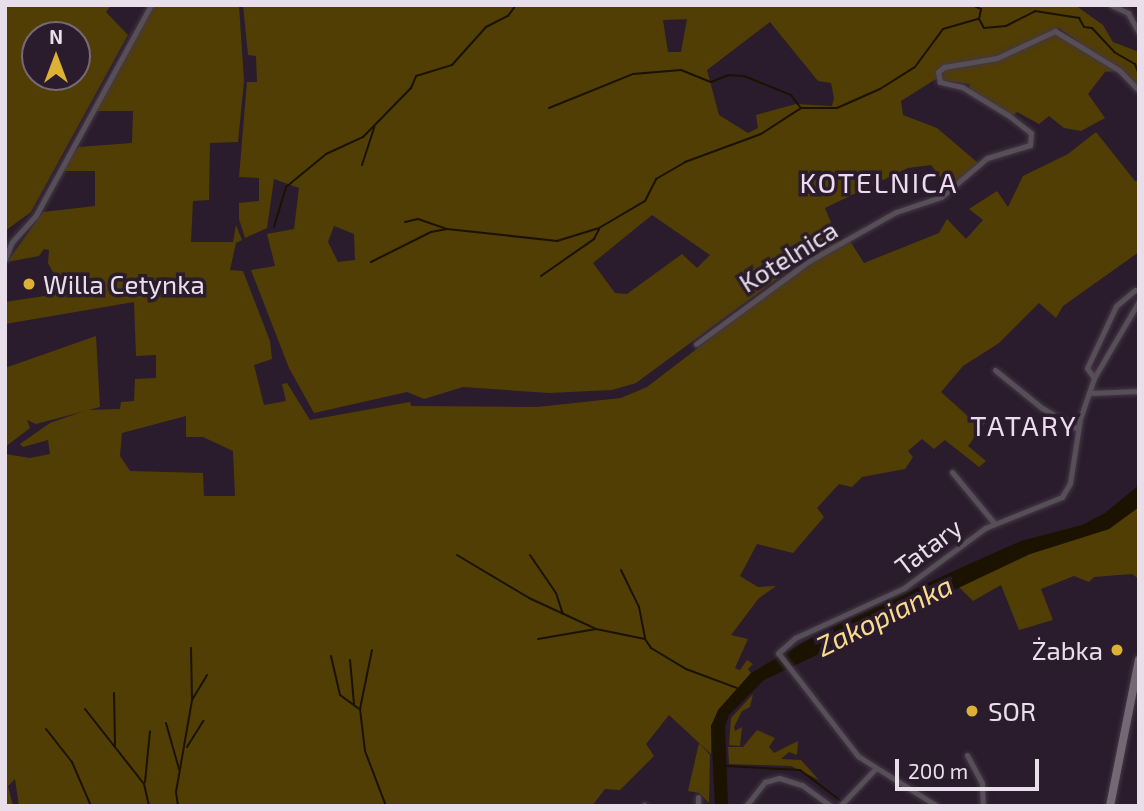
<!DOCTYPE html>
<meta charset="utf-8">
<style>
body{margin:0}
#map{position:relative;width:1144px;height:811px;overflow:hidden;background:#2a1c2c;font-family:"Exo 2",sans-serif}
div>[style]{position:absolute}
.green>*{inset:0;background:#513e04}
.water>*{inset:0;background:#1b1200}
.stream>*{height:2px;margin:-1px;padding:0 1px;transform-origin:1px;border-radius:1px;background:#1b1200}
.roads{filter:drop-shadow(0 0 2px #453747) drop-shadow(0 0 2px #453747)}
.street>*{height:5px;margin:-2.5px;padding:0 2.5px;transform-origin:2.5px;border-radius:2.5px;background:#564f57}
.secondary>*{height:8px;margin:-4px;padding:0 4px;transform-origin:4px;border-radius:4px;background:#746875}
.dots>*{width:19px;height:19px;translate:-50% -50%;box-sizing:border-box;border:4px solid #2a1c2c;border-radius:50%}
span{translate:-50% -50%;white-space:nowrap;text-align:center;line-height:1.15;-webkit-text-stroke:7px #2a1c2c;paint-order:stroke}
.street-label{font-size:26px;color:#e9dfea}
.poi-label{font-size:26px;color:#e9dfea}
.left{translate:0 -50%;text-align:left}
.right{translate:-100% -50%;text-align:right}
.neighbourhood-label{font-size:28px;color:#eedbf0;letter-spacing:2px}
.water-label{font-size:28px;color:#fadb8d;font-style:italic}
.frame{position:absolute;inset:0;border:7px solid #e9dfea;pointer-events:none}
.north{position:absolute;left:21px;top:21px;width:70px;height:70px;box-sizing:border-box;background:#2a1c2c;border:2px solid #766a78;border-radius:50%;rotate:0deg;font-size:19px;font-weight:700;line-height:28px;text-align:center;color:#e9dfea}
.north::after{content:'';display:block;margin:auto;width:24px;height:32px;background:#ddb133;clip-path:polygon(50% 0,100% 100%,50% 72%,0 100%)}
.scale{position:absolute;left:895px;top:759px;width:144px;height:32px;box-sizing:border-box;border:4px solid #e9dfea;border-top:0;padding-left:9px;font-size:21px;line-height:24px;white-space:nowrap;color:#e9dfea;-webkit-text-stroke:5px #2a1c2c;paint-order:stroke}
</style>
<div id="map">
<div class="green">
<div style="clip-path:polygon(evenodd,5px 5px,111px 5px,106px 12px,128px 35px,31px 212px,5px 231px,5px 5px,35px 35px,77px 35px,77px 77px,35px 77px,35px 35px)"></div>
<div style="clip-path:polygon(evenodd,153px 5px,239px 5px,244px 81px,238px 142px,210px 143px,209px 200px,193px 201px,191px 242px,233px 242px,236px 225px,242px 240px,236px 243px,230px 270px,243px 271px,270px 341px,272px 359px,254px 365px,264px 405px,286px 401px,282px 384px,287px 383px,310px 420px,410px 402px,411px 406px,537px 407px,621px 398px,647px 387px,802px 268px,850px 241px,864px 263px,939px 233px,947px 219px,966px 239px,983px 220px,969px 209px,997px 191px,1008px 207px,1023px 176px,1068px 154px,1096px 132px,1135px 181px,1139px 180px,1139px 252px,1063px 306px,1056px 318px,1039px 303px,999px 343px,963px 366px,941px 392px,970px 418px,974px 414px,985px 423px,968px 446px,986px 461px,979px 467px,945px 440px,934px 449px,922px 439px,908px 451px,913px 457px,905px 469px,862px 477px,852px 487px,839px 484px,817px 508px,824px 517px,793px 553px,757px 544px,740px 576px,758px 587px,776px 586px,759px 598px,731px 635px,748px 639px,735px 668px,740px 670px,747px 660px,753px 664px,748px 669px,751px 673px,711px 726px,711px 754px,669px 715px,646px 744px,654px 756px,620px 790px,605px 789px,592px 806px,19px 806px,15px 779px,8px 786px,13px 806px,5px 806px,5px 454px,30px 458px,50px 454px,48px 440px,23px 447px,20px 444px,50px 423px,87px 410px,120px 409px,121px 402px,134px 401px,135px 379px,156px 378px,156px 355px,136px 356px,134px 302px,5px 324px,5px 302px,71px 292px,69px 279px,56px 278px,48px 263px,49px 250px,44px 249px,39px 256px,7px 262px,43px 212px,95px 206px,95px 171px,62px 171px,78px 147px,132px 143px,133px 111px,96px 111px,153px 5px,186px 416px,186px 437px,203px 437px,233px 451px,235px 496px,204px 496px,203px 473px,130px 471px,120px 456px,122px 433px,186px 416px)"></div>
<div style="clip-path:polygon(evenodd,243px 5px,1075px 5px,1103px 25px,1113px 42px,1139px 52px,1139px 86px,1059px 28px,1001px 57px,1054px 33px,1063px 34px,1116px 71px,1105px 72px,1088px 94px,1105px 118px,1081px 131px,1064px 128px,1049px 116px,1039px 124px,1017px 112px,1012px 117px,970px 90px,969px 84px,936px 79px,901px 101px,903px 115px,937px 128px,978px 163px,949px 188px,931px 165px,908px 168px,825px 208px,839px 242px,796px 265px,636px 383px,612px 390px,549px 393px,463px 387px,424px 399px,407px 392px,314px 413px,289px 368px,251px 270px,275px 266px,267px 234px,294px 229px,299px 188px,274px 179px,267px 228px,245px 238px,239px 219px,239px 203px,259px 201px,259px 178px,239px 177px,247px 82px,257px 82px,256px 56px,248px 55px,243px 5px,687px 19px,681px 52px,668px 52px,663px 20px,687px 19px,243px 5px,770px 22px,818px 81px,831px 83px,834px 98px,832px 106px,796px 104px,756px 115px,758px 128px,748px 133px,719px 115px,707px 70px,770px 22px,243px 5px,652px 215px,710px 255px,697px 268px,682px 254px,627px 294px,615px 293px,593px 263px,652px 215px,243px 5px,334px 226px,354px 234px,355px 260px,338px 262px,328px 242px,334px 226px)"></div>
<div style="clip-path:polygon(96px 336px,100px 407px,36px 424px,27px 420px,30px 428px,5px 447px,5px 368px)"></div>
<div style="clip-path:polygon(1139px 507px,1139px 579px,1132px 574px,1094px 577px,1089px 582px,1074px 576px,1041px 589px,1053px 620px,1019px 630px,1001px 585px,973px 601px,958px 586px,1030px 554px,1109px 529px)"></div>
<div style="clip-path:polygon(753px 694px,750px 707px,742px 711px,734px 727px,735px 731px,742px 727px,740px 746px,729px 745px,731px 718px)"></div>
<div style="clip-path:polygon(757px 730px,775px 738px,769px 747px,774px 753px,798px 741px,797px 755px,789px 752px,781px 759px,801px 760px,819px 780px,791px 766px,729px 764px,728px 747px,743px 747px)"></div>
<div style="clip-path:polygon(699px 743px,710px 755px,709px 803px,699px 793px,688px 791px)"></div>
</div>
<div class="water">
<div style="clip-path:polygon(1139px 485px,1139px 507px,1109px 529px,1030px 554px,764px 680px,729px 715px,725px 727px,728px 806px,715px 806px,711px 726px,718px 710px,751px 673px,823px 631px,965px 566px,1021px 541px,1082px 525px,1105px 513px)"></div>
</div>
<div class="stream">
<div style="left:972px;top:5px;width:10px;rotate:24deg"></div>
<div style="left:981px;top:9px;width:10px;rotate:101deg"></div>
<div style="left:979px;top:19px;width:10px;rotate:61deg"></div>
<div style="left:984px;top:28px;width:22px;rotate:-5deg"></div>
<div style="left:1006px;top:26px;width:33px;rotate:-27deg"></div>
<div style="left:1035px;top:11px;width:45px;rotate:9deg"></div>
<div style="left:1079px;top:18px;width:10px;rotate:61deg"></div>
<div style="left:1084px;top:27px;width:8px;rotate:7deg"></div>
<div style="left:1092px;top:28px;width:33px;rotate:47deg"></div>
<div style="left:1114px;top:52px;width:24px;rotate:30deg"></div>
<div style="left:1135px;top:64px;width:12px;rotate:70deg"></div>
<div style="left:549px;top:108px;width:91px;rotate:-22deg"></div>
<div style="left:633px;top:74px;width:48px;rotate:-4.8deg"></div>
<div style="left:681px;top:70px;width:32px;rotate:22deg"></div>
<div style="left:711px;top:82px;width:18px;rotate:-22deg"></div>
<div style="left:728px;top:75px;width:16px;rotate:4deg"></div>
<div style="left:744px;top:76px;width:51px;rotate:22deg"></div>
<div style="left:791px;top:95px;width:15px;rotate:53deg"></div>
<div style="left:362px;top:165px;width:40px;rotate:-72deg"></div>
<div style="left:405px;top:222px;width:13px;rotate:-13deg"></div>
<div style="left:418px;top:219px;width:31px;rotate:19deg"></div>
<div style="left:447px;top:229px;width:111px;rotate:6.2deg"></div>
<div style="left:557px;top:241px;width:44px;rotate:-17.2deg"></div>
<div style="left:599px;top:228px;width:53px;rotate:-30.4deg"></div>
<div style="left:645px;top:201px;width:25px;rotate:-63deg"></div>
<div style="left:656px;top:179px;width:34px;rotate:-30deg"></div>
<div style="left:685px;top:162px;width:81px;rotate:-20.2deg"></div>
<div style="left:761px;top:134px;width:48px;rotate:-33deg"></div>
<div style="left:801px;top:108px;width:36px"></div>
<div style="left:837px;top:108px;width:47px;rotate:-23.8deg"></div>
<div style="left:880px;top:89px;width:41px;rotate:-32.2deg"></div>
<div style="left:915px;top:67px;width:47px;rotate:-53.6deg"></div>
<div style="left:943px;top:29px;width:37px;rotate:-16deg"></div>
<div style="left:274px;top:227px;width:42px;rotate:-73.3deg"></div>
<div style="left:286px;top:187px;width:52px;rotate:-39.5deg"></div>
<div style="left:326px;top:154px;width:41px;rotate:-24.7deg"></div>
<div style="left:363px;top:137px;width:69px;rotate:-45.6deg"></div>
<div style="left:411px;top:88px;width:13px;rotate:-67deg"></div>
<div style="left:416px;top:76px;width:38px;rotate:-17deg"></div>
<div style="left:452px;top:65px;width:51px;rotate:-48.2deg"></div>
<div style="left:486px;top:27px;width:25px;rotate:-27deg"></div>
<div style="left:508px;top:16px;width:14px;rotate:-54deg"></div>
<div style="left:371px;top:262px;width:67px;rotate:-26.6deg"></div>
<div style="left:431px;top:232px;width:16px;rotate:-11deg"></div>
<div style="left:541px;top:276px;width:65px;rotate:-34.9deg"></div>
<div style="left:594px;top:239px;width:11px;rotate:-63deg"></div>
<div style="left:457px;top:555px;width:84px;rotate:30.8deg"></div>
<div style="left:529px;top:598px;width:72px;rotate:24.8deg"></div>
<div style="left:530px;top:555px;width:46px;rotate:55.6deg"></div>
<div style="left:556px;top:593px;width:22px;rotate:72deg"></div>
<div style="left:621px;top:570px;width:41px;rotate:64.1deg"></div>
<div style="left:639px;top:607px;width:31px;rotate:79deg"></div>
<div style="left:538px;top:639px;width:59px;rotate:-9.8deg"></div>
<div style="left:596px;top:629px;width:50px;rotate:11.5deg"></div>
<div style="left:645px;top:639px;width:11px;rotate:56deg"></div>
<div style="left:651px;top:648px;width:41px;rotate:31deg"></div>
<div style="left:686px;top:669px;width:54px;rotate:20.4deg"></div>
<div style="left:372px;top:650px;width:60px;rotate:101.5deg"></div>
<div style="left:360px;top:709px;width:42px;rotate:83.2deg"></div>
<div style="left:365px;top:751px;width:59px;rotate:69.1deg"></div>
<div style="left:331px;top:656px;width:40px;rotate:77deg"></div>
<div style="left:340px;top:695px;width:24px;rotate:36deg"></div>
<div style="left:350px;top:660px;width:44px;rotate:84.8deg"></div>
<div style="left:114px;top:693px;width:54px;rotate:88.9deg"></div>
<div style="left:192px;top:700px;width:29px;rotate:-59deg"></div>
<div style="left:85px;top:709px;width:95px;rotate:51.8deg"></div>
<div style="left:144px;top:784px;width:23px;rotate:77deg"></div>
<div style="left:166px;top:723px;width:48px;rotate:74.2deg"></div>
<div style="left:46px;top:729px;width:42px;rotate:51.8deg"></div>
<div style="left:72px;top:762px;width:48px;rotate:66.6deg"></div>
<div style="left:187px;top:747px;width:31px;rotate:-58deg"></div>
<div style="left:725px;top:766px;width:75px;rotate:3.1deg"></div>
<div style="left:800px;top:770px;width:51px;rotate:37.1deg"></div>
<div style="left:145px;top:782px;width:51px;rotate:-84.4deg"></div>
<div style="left:178px;top:806px;width:14px;rotate:-98deg"></div>
<div style="left:176px;top:792px;width:93px;rotate:-80.1deg"></div>
<div style="left:192px;top:700px;width:52px;rotate:-91.1deg"></div>
</div>
<div class="roads">
<div class="street">
<div style="left:1111px;top:5px;width:19px;rotate:25deg"></div>
<div style="left:1128px;top:13px;width:23px;rotate:61deg"></div>
<div style="left:5px;top:259px;width:18px;rotate:-68deg"></div>
<div style="left:12px;top:242px;width:36px;rotate:-48deg"></div>
<div style="left:36px;top:215px;width:239px;rotate:-61.3deg"></div>
<div style="left:696px;top:344px;width:140px;rotate:-36.3deg"></div>
<div style="left:809px;top:261px;width:100px;rotate:-29.4deg"></div>
<div style="left:896px;top:212px;width:47px;rotate:-18.4deg"></div>
<div style="left:941px;top:197px;width:60px;rotate:-40.3deg"></div>
<div style="left:987px;top:158px;width:45px;rotate:-16.8deg"></div>
<div style="left:1030px;top:145px;width:12px;rotate:-85deg"></div>
<div style="left:1031px;top:133px;width:29px;rotate:-142deg"></div>
<div style="left:1008px;top:115px;width:54px;rotate:-148.7deg"></div>
<div style="left:962px;top:87px;width:23px;rotate:-167deg"></div>
<div style="left:940px;top:82px;width:10px;rotate:-101deg"></div>
<div style="left:938px;top:72px;width:8px;rotate:-40deg"></div>
<div style="left:944px;top:67px;width:54px;rotate:-9.6deg"></div>
<div style="left:997px;top:58px;width:64px;rotate:-25deg"></div>
<div style="left:1055px;top:31px;width:75px;rotate:31.4deg"></div>
<div style="left:1119px;top:70px;width:29px;rotate:46deg"></div>
<div style="left:995px;top:370px;width:60px;rotate:39deg"></div>
<div style="left:1042px;top:408px;width:42px;rotate:30.3deg"></div>
<div style="left:1094px;top:378px;width:12px;rotate:-125deg"></div>
<div style="left:1087px;top:368px;width:68px;rotate:-64.9deg"></div>
<div style="left:1116px;top:306px;width:25px;rotate:-40deg"></div>
<div style="left:1089px;top:393px;width:50px;rotate:-2.3deg"></div>
<div style="left:952px;top:472px;width:67px;rotate:50.4deg"></div>
<div style="left:967px;top:755px;width:32px;rotate:62deg"></div>
<div style="left:982px;top:783px;width:23px;rotate:88deg"></div>
<div style="left:698px;top:797px;width:9px;rotate:90deg"></div>
<div style="left:644px;top:805px;width:1px;rotate:45deg"></div>
<div style="left:746px;top:806px;width:31px;rotate:-52deg"></div>
<div style="left:765px;top:782px;width:15px;rotate:-16deg"></div>
<div style="left:779px;top:778px;width:24px;rotate:17deg"></div>
<div style="left:802px;top:785px;width:36px;rotate:36deg"></div>
<div style="left:840px;top:806px;width:52px;rotate:-46.5deg"></div>
<div style="left:937px;top:806px;width:93px;rotate:-147.7deg"></div>
<div style="left:858px;top:756px;width:130px;rotate:-127.8deg"></div>
<div style="left:778px;top:653px;width:23px;rotate:-41deg"></div>
<div style="left:795px;top:638px;width:120px;rotate:-24.6deg"></div>
<div style="left:904px;top:588px;width:101px;rotate:-36.5deg"></div>
<div style="left:985px;top:528px;width:83px;rotate:-21.9deg"></div>
<div style="left:1062px;top:497px;width:16px;rotate:-60deg"></div>
<div style="left:1070px;top:483px;width:65px;rotate:-81.1deg"></div>
<div style="left:1080px;top:419px;width:43px;rotate:-71.1deg"></div>
<div style="left:1094px;top:378px;width:89px;rotate:-59.7deg"></div>
</div>
<div class="secondary">
<div style="left:1110px;top:806px;width:149px;rotate:-78.8deg"></div>
</div>
</div>
<div class="dots">
<div style="left:29px;top:284px;background:#ddb133"></div>
<div style="left:1117px;top:650px;background:#ddb133"></div>
<div style="left:972px;top:711px;background:#ddb133"></div>
</div>
<div class="street-label">
<span style="left:788px;top:256px;rotate:-32deg">Kotelnica</span>
<span style="left:928px;top:546px;rotate:-37deg">Tatary</span>
</div>
<div class="poi-label">
<span class="left" style="left:43px;top:284px">Willa Cetynka</span>
<span class="right" style="left:1103px;top:650px">Żabka</span>
<span class="left" style="left:988px;top:711px">SOR</span>
</div>
<div class="neighbourhood-label">
<span style="left:879px;top:182px">KOTELNICA</span>
<span style="left:1024px;top:425px">TATARY</span>
</div>
<div class="water-label">
<span style="left:884px;top:615px;rotate:-26deg">Zakopianka</span>
</div>
<div class="frame"></div>
<div class="north">N</div>
<div class="scale">200 m</div>
</div>
